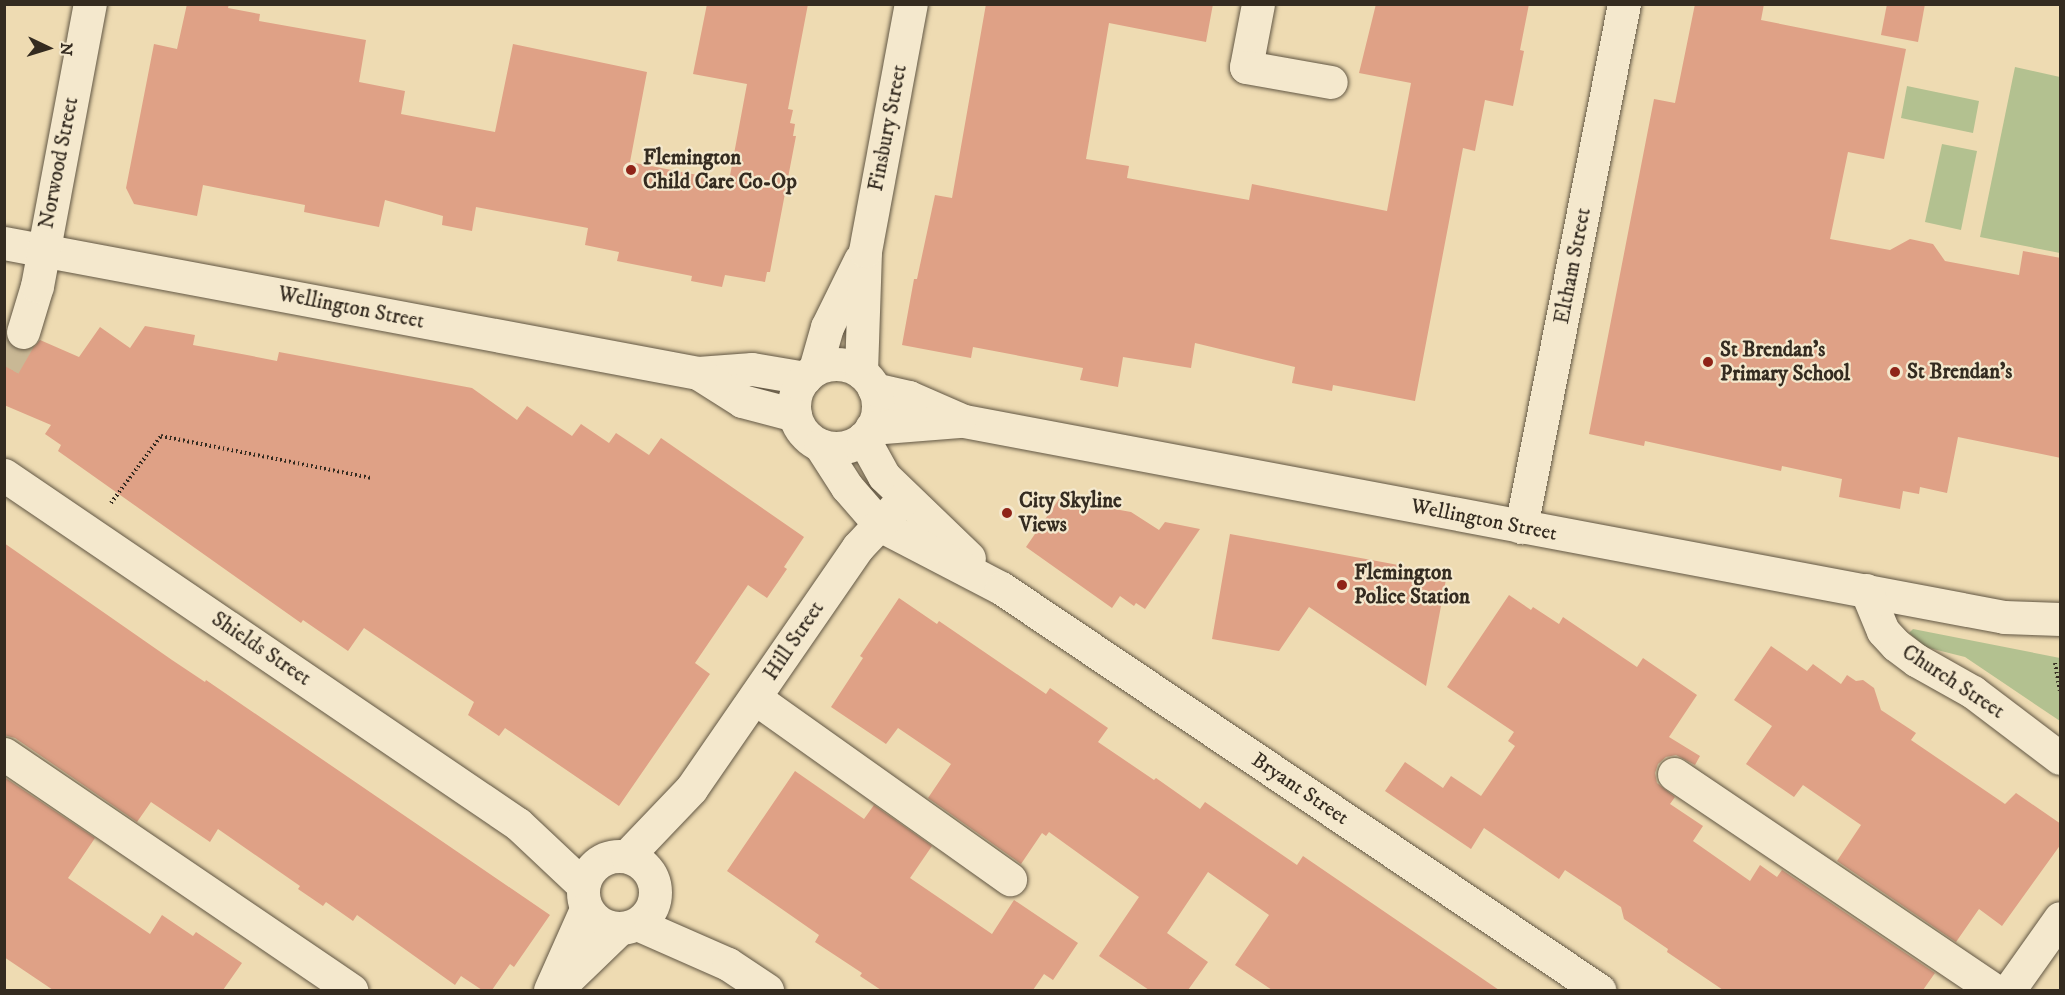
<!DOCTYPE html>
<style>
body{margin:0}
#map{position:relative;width:2065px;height:995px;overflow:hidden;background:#eedbb2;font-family:"IM FELL DW Pica",serif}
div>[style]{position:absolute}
.green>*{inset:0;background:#b3c190}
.building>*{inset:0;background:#dfa186}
.minor-tunnel>*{height:33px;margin-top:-16.5px;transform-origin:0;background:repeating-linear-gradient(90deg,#c9b895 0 33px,transparent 0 49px)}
.path>*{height:4px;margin-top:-2px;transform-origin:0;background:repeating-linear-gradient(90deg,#342b20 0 1.5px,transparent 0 4.5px)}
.roads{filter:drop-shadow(0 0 2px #625744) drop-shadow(0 0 2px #625744)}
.minor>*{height:33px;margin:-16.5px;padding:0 16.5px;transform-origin:16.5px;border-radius:16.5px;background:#f4e8cd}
.minor>.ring{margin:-16.5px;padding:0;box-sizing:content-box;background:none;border:33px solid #f4e8cd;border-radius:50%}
.dots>*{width:16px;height:16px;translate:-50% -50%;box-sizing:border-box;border:3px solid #f4e8cd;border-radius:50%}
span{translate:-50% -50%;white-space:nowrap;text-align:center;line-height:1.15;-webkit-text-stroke:4.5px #f4e8cd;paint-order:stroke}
.street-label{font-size:21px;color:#342b20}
.poi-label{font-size:21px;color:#342b20;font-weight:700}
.left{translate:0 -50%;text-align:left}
.frame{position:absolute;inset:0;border:6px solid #342b20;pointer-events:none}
.north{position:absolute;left:18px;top:18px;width:60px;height:60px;-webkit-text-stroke:4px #f4e8cd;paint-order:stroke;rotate:94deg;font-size:16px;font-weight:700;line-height:24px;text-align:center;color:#342b20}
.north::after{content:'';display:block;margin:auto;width:21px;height:27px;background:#342b20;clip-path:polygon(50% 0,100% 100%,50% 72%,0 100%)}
</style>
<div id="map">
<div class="green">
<div style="clip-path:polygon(2015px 67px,2060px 77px,2060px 253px,1980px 237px)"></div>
<div style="clip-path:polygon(1907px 86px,1979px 101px,1973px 133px,1901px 118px)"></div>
<div style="clip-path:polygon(1942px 144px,1977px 151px,1961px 230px,1925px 222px)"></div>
<div style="clip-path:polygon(1913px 629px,2060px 658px,2060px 721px,1965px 657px,1925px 647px,1909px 633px)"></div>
</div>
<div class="building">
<div style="clip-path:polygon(187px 4px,229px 4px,228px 8px,260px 14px,259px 21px,366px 40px,359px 82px,405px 91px,401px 114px,495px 132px,513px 44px,647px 72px,630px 162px,729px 181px,747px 84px,693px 74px,707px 4px,808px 4px,788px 109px,793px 110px,790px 123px,795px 124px,793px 136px,796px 136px,770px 272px,767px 272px,765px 282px,725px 275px,722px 287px,691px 281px,692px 276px,617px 261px,619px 252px,585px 245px,588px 228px,476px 207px,472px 231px,442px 225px,443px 216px,385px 200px,379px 227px,304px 212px,305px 205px,203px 185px,197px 216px,134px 204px,126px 188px,154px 44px,177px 49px)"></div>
<div style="clip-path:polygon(986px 4px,1213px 4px,1206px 42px,1109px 23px,1086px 159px,1129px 166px,1127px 178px,1249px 200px,1252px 184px,1387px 211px,1411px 83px,1359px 73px,1376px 4px,1529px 4px,1520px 50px,1524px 51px,1513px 106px,1485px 100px,1475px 151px,1463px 148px,1415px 401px,1333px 385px,1332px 391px,1292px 383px,1295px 367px,1195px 343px,1191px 368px,1123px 357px,1118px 387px,1080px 380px,1083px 368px,973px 347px,971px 358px,902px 345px,914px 279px,917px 279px,935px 195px,952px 198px)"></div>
<div style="clip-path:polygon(1695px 4px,1764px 4px,1761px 20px,1906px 49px,1884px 159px,1848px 152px,1830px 239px,1890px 250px,1910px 239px,1933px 244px,1945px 261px,2019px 275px,2023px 251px,2061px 258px,2061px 458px,1958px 437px,1947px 493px,1920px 487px,1919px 494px,1903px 491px,1900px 509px,1839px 497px,1842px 479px,1782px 466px,1781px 471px,1645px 441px,1644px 446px,1589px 434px,1654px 99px,1675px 103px)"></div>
<div style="clip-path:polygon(1887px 4px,1925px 4px,1918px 42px,1881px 35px)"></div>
<div style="clip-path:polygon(145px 326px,195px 335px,193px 345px,247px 355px,277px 361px,279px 352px,472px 388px,517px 420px,527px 406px,572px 436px,581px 424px,609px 443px,616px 433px,649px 455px,661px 438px,804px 537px,784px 567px,787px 569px,767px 598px,748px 585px,695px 663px,710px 674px,619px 806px,505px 728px,499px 736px,468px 715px,474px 702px,364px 628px,348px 651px,303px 620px,301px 623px,58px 451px,61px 445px,45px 434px,51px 425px,4px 405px,4px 353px,8px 343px,17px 350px,27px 350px,35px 346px,40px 340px,79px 357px,100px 327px,130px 348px)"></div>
<div style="clip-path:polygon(1059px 499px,1131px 512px,1159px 530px,1165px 522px,1200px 529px,1145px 609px,1136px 603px,1134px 606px,1120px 596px,1112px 608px,1026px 547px)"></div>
<div style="clip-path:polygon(1230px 534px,1447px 574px,1426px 686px,1309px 607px,1279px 651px,1212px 639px)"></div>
<div style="clip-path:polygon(4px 543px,172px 660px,205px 682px,206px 680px,550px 915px,514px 967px,510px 964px,492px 990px,482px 990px,461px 976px,455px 985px,357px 915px,353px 921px,326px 902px,323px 906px,298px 889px,300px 886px,218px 829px,210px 842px,151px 802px,137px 822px,15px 738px,4px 735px)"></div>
<div style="clip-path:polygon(1509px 595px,1531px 610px,1533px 607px,1559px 624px,1563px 617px,1637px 667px,1643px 658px,1697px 695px,1669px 737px,1700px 756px,1695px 765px,1676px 755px,1666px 757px,1658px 764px,1655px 773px,1657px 783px,1675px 797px,1670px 804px,1703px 826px,1693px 841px,1750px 881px,1760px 865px,1777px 877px,1782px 870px,1935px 973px,1923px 990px,1723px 990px,1667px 952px,1668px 949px,1624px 919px,1621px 907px,1565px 870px,1559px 879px,1484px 828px,1471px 849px,1385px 791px,1405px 762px,1443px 788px,1451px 776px,1481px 796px,1515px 746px,1508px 741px,1514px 732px,1447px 687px)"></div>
<div style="clip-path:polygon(899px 598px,937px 624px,939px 621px,1046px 694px,1050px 688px,1108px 728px,1098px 742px,1154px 780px,1156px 778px,1200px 809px,1205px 802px,1297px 865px,1303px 856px,1499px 990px,1272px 990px,1235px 965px,1269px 915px,1208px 872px,1167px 933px,1208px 962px,1188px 990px,1149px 990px,1099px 956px,1139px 897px,1049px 832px,1046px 836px,1042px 833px,1021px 864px,928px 798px,951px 764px,898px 728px,886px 744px,831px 707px,863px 658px,860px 656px)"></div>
<div style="clip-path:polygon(1771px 646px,1807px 671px,1813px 664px,1841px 684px,1847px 675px,1856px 681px,1863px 680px,1874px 688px,1881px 710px,1916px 733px,1911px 740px,2005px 804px,2016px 793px,2061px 824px,2061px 844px,2002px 926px,1979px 909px,1956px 942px,1837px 861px,1861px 825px,1803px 785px,1794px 797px,1746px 764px,1772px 726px,1734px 700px)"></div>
<div style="clip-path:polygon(795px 771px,864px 819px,874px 805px,932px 846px,910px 878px,992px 934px,1014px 900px,1078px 943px,1053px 980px,1044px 974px,1033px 990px,881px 990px,860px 976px,862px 973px,815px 942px,819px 935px,727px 871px)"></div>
<div style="clip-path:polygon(4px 777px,95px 838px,68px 878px,150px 934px,162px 915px,193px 936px,196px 932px,242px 963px,223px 990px,53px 990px,4px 957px)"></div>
</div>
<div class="minor-tunnel">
<div style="left:4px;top:365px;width:38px;rotate:-60deg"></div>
</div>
<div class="path">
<div style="left:111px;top:503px;width:84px;rotate:-53.3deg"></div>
<div style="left:161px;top:436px;width:215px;rotate:11.3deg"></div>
<div style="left:2055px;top:663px;width:28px;rotate:80deg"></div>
</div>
<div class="roads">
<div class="minor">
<div style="left:1258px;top:4px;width:64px;rotate:100.8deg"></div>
<div style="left:1246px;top:67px;width:86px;rotate:10deg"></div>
<div style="left:4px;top:243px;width:706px;rotate:10.61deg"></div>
<div style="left:698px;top:373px;width:54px;rotate:-4.2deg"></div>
<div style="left:752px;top:369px;width:54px;rotate:9.6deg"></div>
<div style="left:23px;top:332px;width:48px;rotate:-73.1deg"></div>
<div style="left:37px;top:286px;width:287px;rotate:-79.4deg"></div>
<div class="ring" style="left:794px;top:364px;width:51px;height:51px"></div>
<div style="left:815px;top:369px;width:44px;rotate:-74.1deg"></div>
<div style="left:827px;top:327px;width:75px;rotate:-63.8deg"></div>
<div style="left:861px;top:372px;width:121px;rotate:-88.1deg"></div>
<div style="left:865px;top:251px;width:251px;rotate:-79.5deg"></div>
<div style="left:698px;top:373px;width:52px;rotate:32.5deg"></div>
<div style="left:742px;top:401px;width:55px;rotate:14.8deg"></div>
<div style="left:874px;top:389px;width:36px;rotate:13deg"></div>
<div style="left:909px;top:397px;width:60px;rotate:23.6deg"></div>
<div style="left:964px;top:421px;width:1058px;rotate:10.67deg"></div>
<div style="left:2004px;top:617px;width:56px;rotate:2deg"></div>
<div style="left:871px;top:428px;width:88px;rotate:-4.5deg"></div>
<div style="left:863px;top:438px;width:43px;rotate:61.1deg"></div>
<div style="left:884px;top:476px;width:118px;rotate:44deg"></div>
<div style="left:820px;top:445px;width:50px;rotate:57.3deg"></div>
<div style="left:847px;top:487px;width:50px;rotate:49deg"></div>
<div style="left:880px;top:525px;width:136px;rotate:27.5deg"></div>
<div style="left:1001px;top:588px;width:721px;rotate:33.91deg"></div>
<div style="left:4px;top:475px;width:621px;rotate:34.18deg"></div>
<div style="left:518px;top:824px;width:89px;rotate:43.2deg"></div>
<div style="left:1521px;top:527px;width:533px;rotate:-78.86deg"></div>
<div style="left:1866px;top:590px;width:44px;rotate:67.5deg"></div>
<div style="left:1883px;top:631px;width:19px;rotate:47deg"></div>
<div style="left:1896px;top:645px;width:25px;rotate:37deg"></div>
<div style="left:1916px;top:660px;width:65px;rotate:29.3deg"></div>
<div style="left:1973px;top:692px;width:109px;rotate:37.2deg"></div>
<div style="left:755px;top:698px;width:313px;rotate:35.4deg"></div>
<div style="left:4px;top:754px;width:420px;rotate:34.2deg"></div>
<div style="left:1674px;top:774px;width:386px;rotate:34deg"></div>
<div class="ring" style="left:583px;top:856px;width:39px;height:39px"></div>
<div style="left:627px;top:856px;width:93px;rotate:-46.3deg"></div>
<div style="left:691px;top:789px;width:294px;rotate:-55.4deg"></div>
<div style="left:858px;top:547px;width:67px;rotate:-46.8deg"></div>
<div style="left:637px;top:924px;width:99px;rotate:23.7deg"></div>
<div style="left:728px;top:964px;width:47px;rotate:33.7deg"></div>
<div style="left:558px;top:988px;width:85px;rotate:-44deg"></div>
<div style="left:550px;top:990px;width:89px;rotate:-66deg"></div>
<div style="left:2009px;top:990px;width:88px;rotate:-54.7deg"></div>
</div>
</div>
<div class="dots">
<div style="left:631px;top:170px;background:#8f2418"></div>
<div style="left:1708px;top:362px;background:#8f2418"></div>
<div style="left:1895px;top:372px;background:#8f2418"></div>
<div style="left:1007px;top:513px;background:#8f2418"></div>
<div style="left:1342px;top:585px;background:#8f2418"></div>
</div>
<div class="street-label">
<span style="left:888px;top:128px;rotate:-79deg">Finsbury Street</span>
<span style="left:59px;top:163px;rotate:-79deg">Norwood Street</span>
<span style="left:1573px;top:266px;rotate:-79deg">Eltham Street</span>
<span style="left:351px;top:308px;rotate:11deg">Wellington Street</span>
<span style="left:1484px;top:520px;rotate:11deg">Wellington Street</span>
<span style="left:794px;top:641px;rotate:-56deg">Hill Street</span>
<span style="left:261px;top:649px;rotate:34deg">Shields Street</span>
<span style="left:1953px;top:682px;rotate:33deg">Church Street</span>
<span style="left:1300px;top:789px;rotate:34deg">Bryant Street</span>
</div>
<div class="poi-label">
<span class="left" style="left:643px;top:170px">Flemington<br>Child Care Co-Op</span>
<span class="left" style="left:1720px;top:362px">St Brendan's<br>Primary School</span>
<span class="left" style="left:1907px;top:372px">St Brendan's</span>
<span class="left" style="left:1019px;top:513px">City Skyline<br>Views</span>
<span class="left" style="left:1354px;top:585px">Flemington<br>Police Station</span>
</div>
<div class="frame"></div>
<div class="north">N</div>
</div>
